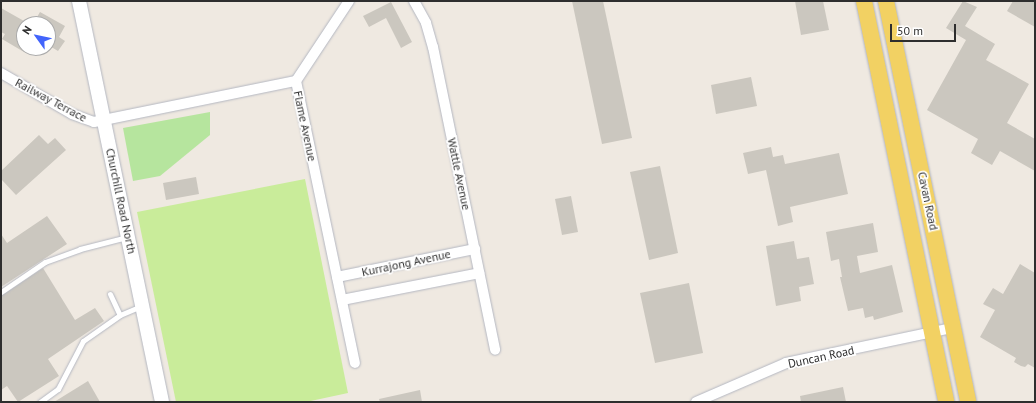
<!DOCTYPE html>
<style>
body{margin:0}
#map{position:relative;width:1036px;height:403px;overflow:hidden;background:#efe9e1;font-family:"PT Sans",sans-serif}
div>[style]{position:absolute}
.green>*{inset:0;background:#b6e59e}
.pitch>*{inset:0;background:#c9ec9a}
.building>*{inset:0;background:#cbc7bf}
.roads{filter:drop-shadow(0 0 1px #b4b7c1) drop-shadow(0 0 1px #b4b7c1)}
.lane>*{height:5px;margin:-2.5px;padding:0 2.5px;transform-origin:2.5px;border-radius:2.5px;background:#fff}
.street>*{height:10px;margin:-5px;padding:0 5px;transform-origin:5px;border-radius:5px;background:#fff}
.secondary>*{height:14px;margin:-7px;padding:0 7px;transform-origin:7px;border-radius:7px;background:#fff}
.primary>*{height:16px;margin:-8px;padding:0 8px;transform-origin:8px;border-radius:8px;background:#f2d163}
span{translate:-50% -50%;white-space:nowrap;text-align:center;line-height:1.15;-webkit-text-stroke:3.5px #fff;paint-order:stroke}
.street-label{font-size:12px;color:#2e2e2e}
.frame{position:absolute;inset:0;border:2px solid #2e2e2e;pointer-events:none}
.north{position:absolute;left:16px;top:16px;width:40px;height:40px;box-sizing:border-box;background:#fff;border:1px solid #ababab;border-radius:50%;rotate:303deg;font-size:11px;font-weight:700;line-height:16px;text-align:center;color:#2e2e2e}
.north::after{content:'';display:block;margin:auto;width:14px;height:18px;background:#4264fb;clip-path:polygon(50% 0,100% 100%,50% 72%,0 100%)}
.scale{position:absolute;left:890px;top:24px;width:66px;height:18px;box-sizing:border-box;border:2px solid #2e2e2e;border-top:0;padding-left:5px;font-size:12px;line-height:14px;white-space:nowrap;color:#2e2e2e;-webkit-text-stroke:3px #fff;paint-order:stroke}
</style>
<div id="map">
<div class="green">
<div style="clip-path:polygon(210px 112px,210px 135px,160px 176px,133px 181px,123px 128px)"></div>
</div>
<div class="pitch">
<div style="clip-path:polygon(305px 179px,348px 393px,306px 402px,176px 402px,137px 212px)"></div>
</div>
<div class="building">
<div style="clip-path:polygon(572px 1px,603px 1px,632px 138px,602px 144px)"></div>
<div style="clip-path:polygon(795px 1px,823px 1px,829px 30px,801px 35px)"></div>
<div style="clip-path:polygon(963px 1px,977px 7px,965px 26px,995px 44px,986px 60px,1029px 84px,1007px 123px,1035px 139px,1035px 171px,1000px 151px,992px 165px,971px 153px,978px 139px,927px 110px,966px 40px,946px 28px)"></div>
<div style="clip-path:polygon(1013px 1px,1035px 1px,1035px 27px,1007px 11px)"></div>
<div style="clip-path:polygon(391px 2px,412px 42px,401px 48px,386px 18px,369px 27px,363px 16px)"></div>
<div style="clip-path:polygon(1px 8px,24px 21px,24px 52px,2px 39px,5px 34px,1px 32px)"></div>
<div style="clip-path:polygon(40px 12px,65px 26px,59px 37px,65px 41px,58px 51px,48px 45px,48px 24px,33px 24px)"></div>
<div style="clip-path:polygon(751px 77px,757px 106px,716px 114px,711px 85px)"></div>
<div style="clip-path:polygon(39px 135px,48px 144px,55px 138px,66px 150px,16px 195px,1px 179px,1px 171px)"></div>
<div style="clip-path:polygon(771px 147px,773px 157px,783px 155px,785px 164px,839px 153px,848px 194px,790px 207px,793px 222px,778px 226px,766px 170px,748px 174px,743px 153px)"></div>
<div style="clip-path:polygon(660px 166px,678px 253px,649px 260px,630px 172px)"></div>
<div style="clip-path:polygon(196px 177px,199px 194px,166px 200px,163px 183px)"></div>
<div style="clip-path:polygon(571px 196px,578px 232px,562px 235px,555px 199px)"></div>
<div style="clip-path:polygon(47px 216px,67px 244px,1px 287px,1px 234px,7px 243px)"></div>
<div style="clip-path:polygon(873px 223px,878px 252px,857px 256px,860px 273px,892px 265px,903px 312px,874px 320px,873px 316px,865px 318px,863px 308px,848px 311px,840px 277px,842px 277px,839px 259px,831px 261px,826px 232px)"></div>
<div style="clip-path:polygon(794px 241px,797px 259px,809px 257px,814px 284px,799px 287px,801px 301px,776px 306px,766px 246px)"></div>
<div style="clip-path:polygon(1020px 264px,1035px 273px,1035px 368px,1028px 364px,1025px 367px,1021px 366px,1014px 362px,1016px 358px,980px 337px,995px 310px,983px 304px,993px 288px,1003px 294px)"></div>
<div style="clip-path:polygon(43px 268px,75px 320px,95px 308px,104px 321px,48px 359px,59px 376px,18px 402px,7px 386px,1px 390px,1px 296px)"></div>
<div style="clip-path:polygon(689px 283px,703px 353px,655px 363px,640px 293px)"></div>
<div style="clip-path:polygon(88px 381px,100px 402px,54px 402px)"></div>
<div style="clip-path:polygon(843px 387px,846px 402px,801px 402px,800px 396px)"></div>
<div style="clip-path:polygon(420px 390px,422px 402px,380px 402px,379px 399px)"></div>
</div>
<div class="roads">
<div class="lane">
<div style="left:1px;top:292px;width:53px;rotate:-34.3deg"></div>
<div style="left:45px;top:262px;width:37px;rotate:-20deg"></div>
<div style="left:80px;top:249px;width:49px;rotate:-14.3deg"></div>
<div style="left:110px;top:294px;width:23px;rotate:65deg"></div>
<div style="left:40px;top:402px;width:22px;rotate:-36deg"></div>
<div style="left:58px;top:389px;width:54px;rotate:-62.5deg"></div>
<div style="left:83px;top:341px;width:45px;rotate:-35.1deg"></div>
<div style="left:120px;top:315px;width:23px;rotate:-23deg"></div>
</div>
<div class="street">
<div style="left:414px;top:1px;width:25px;rotate:61deg"></div>
<div style="left:426px;top:23px;width:25px;rotate:74deg"></div>
<div style="left:433px;top:47px;width:309px;rotate:78.4deg"></div>
<div style="left:1px;top:73px;width:82px;rotate:30deg"></div>
<div style="left:72px;top:114px;width:23px;rotate:20deg"></div>
<div style="left:94px;top:122px;width:206px;rotate:-11.5deg"></div>
<div style="left:296px;top:81px;width:288px;rotate:78.2deg"></div>
<div style="left:296px;top:81px;width:96px;rotate:-56.5deg"></div>
<div style="left:337px;top:277px;width:141px;rotate:-11.5deg"></div>
<div style="left:342px;top:300px;width:140px;rotate:-11.1deg"></div>
<div style="left:696px;top:402px;width:98px;rotate:-23.4deg"></div>
<div style="left:786px;top:363px;width:170px;rotate:-11.9deg"></div>
</div>
<div class="secondary">
<div style="left:79px;top:1px;width:409px;rotate:78.3deg"></div>
</div>
<div class="primary">
<div style="left:864px;top:1px;width:409px;rotate:78.4deg"></div>
<div style="left:886px;top:1px;width:409px;rotate:78.4deg"></div>
</div>
</div>
<div class="street-label">
<span style="left:51px;top:100px;rotate:28deg">Railway Terrace</span>
<span style="left:305px;top:126px;rotate:78deg">Flame Avenue</span>
<span style="left:459px;top:174px;rotate:78deg">Wattle Avenue</span>
<span style="left:121px;top:201px;rotate:78deg">Churchill Road North</span>
<span style="left:928px;top:201px;rotate:78deg">Cavan Road</span>
<span style="left:406px;top:263px;rotate:-12deg">Kurrajong Avenue</span>
<span style="left:821px;top:357px;rotate:-12deg">Duncan Road</span>
</div>
<div class="frame"></div>
<div class="north">N</div>
<div class="scale">50 m</div>
</div>
